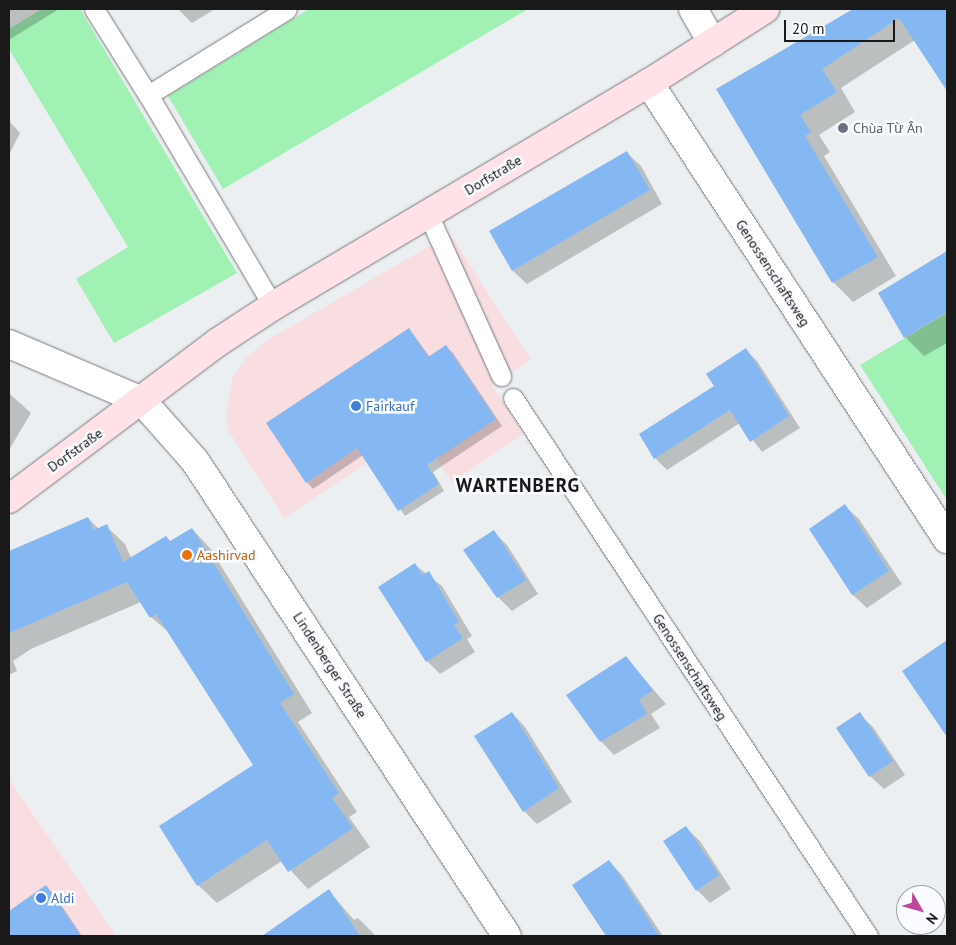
<!DOCTYPE html>
<meta charset="utf-8">
<style>
body{margin:0}
#map{position:relative;width:956px;height:945px;overflow:hidden;background:#eceff1;font-family:"PT Sans",sans-serif}
div>[style]{position:absolute}
.commercial>*{inset:0;background:#f8dde1}
.green>*{inset:0;background:#a1f0b4}
.shadow>*{inset:0;background:#0003}
.building>*{inset:0;background:#85b8f3}
.roads{filter:drop-shadow(0 0 1px #77797c) drop-shadow(0 0 1px #77797c)}
.lane>*{height:19px;margin:-9.5px;padding:0 9.5px;transform-origin:9.5px;border-radius:9.5px;background:#fff}
.street>*{height:28px;margin:-14px;padding:0 14px;transform-origin:14px;border-radius:14px;background:#fff}
.secondary>*{height:28px;margin:-14px;padding:0 14px;transform-origin:14px;border-radius:14px;background:#ffe2e7}
.dots>*{width:14px;height:14px;translate:-50% -50%;box-sizing:border-box;border:2px solid #fafcff;border-radius:50%}
span{translate:-50% -50%;white-space:nowrap;text-align:center;line-height:1.15;-webkit-text-stroke:5px #fafcff;paint-order:stroke}
.worship-label{font-size:14px;color:#5b616d}
.left{translate:0 -50%;text-align:left}
.street-label{font-size:14px;color:#19191a}
.shop-label{font-size:14px;color:#366cbe}
.food-label{font-size:14px;color:#c56008}
.district-label{font-size:19px;color:#19191a;font-weight:700;letter-spacing:1px}
.frame{position:absolute;inset:0;border:10px solid #19191a;pointer-events:none}
.north{position:absolute;left:896px;top:885px;width:50px;height:50px;box-sizing:border-box;background:#fafcff;border:1px solid #a0a1a3;border-radius:50%;rotate:128deg;font-size:14px;font-weight:700;line-height:20px;text-align:center;color:#19191a}
.north::after{content:'';display:block;margin:auto;width:18px;height:22px;background:#c1489c;clip-path:polygon(50% 0,100% 100%,50% 72%,0 100%)}
.scale{position:absolute;left:784px;top:20px;width:111px;height:22px;box-sizing:border-box;border:2px solid #19191a;border-top:0;padding-left:6px;font-size:15px;line-height:18px;white-space:nowrap;color:#19191a;-webkit-text-stroke:4px #fafcff;paint-order:stroke}
</style>
<div id="map">
<div class="commercial">
<div style="clip-path:polygon(450px 234px,531px 360px,492px 385px,524px 434px,452px 482px,417px 429px,284px 518px,228px 430px,226px 413px,232px 378px,248px 356px,266px 341px)"></div>
<div style="clip-path:polygon(9px 779px,116px 936px,9px 936px)"></div>
</div>
<div class="green">
<div style="clip-path:polygon(42px 9px,80px 9px,237px 273px,114px 343px,76px 279px,128px 247px,9px 49px,9px 29px)"></div>
<div style="clip-path:polygon(309px 9px,528px 9px,223px 189px,168px 96px)"></div>
<div style="clip-path:polygon(947px 313px,947px 500px,860px 365px)"></div>
</div>
<div class="shadow">
<div style="clip-path:polygon(9px 9px,59px 9px,9px 40px)"></div>
<div style="clip-path:polygon(178px 9px,215px 9px,192px 23px)"></div>
<div style="clip-path:polygon(854px 9px,947px 9px,947px 89px,915px 40px,841px 88px,855px 112px,819px 135px,830px 152px,824px 156px,896px 276px,853px 302px,833px 282px,718px 90px)"></div>
<div style="clip-path:polygon(9px 121px,20px 133px,9px 155px)"></div>
<div style="clip-path:polygon(627px 153px,641px 166px,662px 204px,527px 284px,513px 271px,491px 232px)"></div>
<div style="clip-path:polygon(947px 252px,947px 343px,924px 356px,905px 337px,880px 293px)"></div>
<div style="clip-path:polygon(409px 329px,430px 357px,446px 347px,453px 353px,502px 426px,433px 472px,444px 491px,405px 516px,363px 455px,313px 489px,307px 482px)"></div>
<div style="clip-path:polygon(746px 350px,757px 361px,800px 428px,762px 452px,740px 423px,667px 470px,655px 458px)"></div>
<div style="clip-path:polygon(9px 393px,31px 413px,9px 450px)"></div>
<div style="clip-path:polygon(845px 506px,859px 519px,902px 584px,867px 608px,853px 595px,810px 529px)"></div>
<div style="clip-path:polygon(88px 518px,99px 529px,106px 526px,125px 544px,131px 558px,166px 537px,171px 542px,192px 529px,210px 548px,312px 713px,298px 722px,357px 812px,349px 817px,370px 847px,308px 889px,282px 861px,217px 903px,198px 885px,254px 765px,171px 634px,151px 617px,141px 602px,31px 649px,13px 661px,17px 671px,9px 675px,9px 587px,22px 581px)"></div>
<div style="clip-path:polygon(494px 532px,507px 545px,538px 594px,512px 611px,498px 597px)"></div>
<div style="clip-path:polygon(415px 565px,442px 586px,472px 636px,467px 639px,475px 652px,440px 674px,427px 661px)"></div>
<div style="clip-path:polygon(939px 647px,947px 656px,947px 736px,904px 671px)"></div>
<div style="clip-path:polygon(626px 658px,666px 704px,651px 714px,660px 728px,614px 755px,601px 741px)"></div>
<div style="clip-path:polygon(512px 713px,525px 727px,572px 802px,537px 824px,524px 811px)"></div>
<div style="clip-path:polygon(859px 714px,873px 727px,905px 775px,884px 789px,870px 776px)"></div>
<div style="clip-path:polygon(686px 828px,700px 841px,731px 889px,710px 903px,697px 890px)"></div>
<div style="clip-path:polygon(609px 861px,622px 875px,663px 936px,608px 936px,574px 885px)"></div>
<div style="clip-path:polygon(46px 887px,53px 893px,82px 936px,11px 936px,9px 913px)"></div>
<div style="clip-path:polygon(329px 891px,354px 920px,358px 918px,376px 936px,284px 936px,286px 921px)"></div>
</div>
<div class="building">
<div style="clip-path:polygon(853px 9px,947px 9px,947px 91px,899px 18px,822px 69px,837px 92px,800px 115px,811px 132px,805px 136px,878px 257px,832px 283px,716px 89px)"></div>
<div style="clip-path:polygon(627px 151px,650px 190px,512px 271px,489px 231px)"></div>
<div style="clip-path:polygon(947px 251px,947px 312px,904px 338px,878px 293px)"></div>
<div style="clip-path:polygon(409px 328px,428px 357px,446px 345px,496px 419px,427px 465px,439px 484px,398px 511px,357px 448px,306px 483px,266px 423px)"></div>
<div style="clip-path:polygon(746px 348px,789px 416px,750px 442px,730px 410px,654px 459px,639px 434px,714px 386px,706px 374px)"></div>
<div style="clip-path:polygon(845px 504px,889px 571px,852px 595px,809px 529px)"></div>
<div style="clip-path:polygon(88px 517px,94px 530px,107px 524px,123px 562px,166px 536px,170px 541px,192px 528px,294px 694px,280px 703px,339px 793px,332px 798px,353px 828px,288px 872px,267px 840px,197px 886px,159px 826px,253px 765px,156px 614px,150px 618px,127px 582px,9px 633px,9px 551px)"></div>
<div style="clip-path:polygon(494px 530px,526px 580px,497px 598px,463px 550px)"></div>
<div style="clip-path:polygon(415px 563px,422px 575px,429px 571px,459px 622px,454px 625px,463px 638px,426px 662px,378px 587px)"></div>
<div style="clip-path:polygon(947px 640px,947px 737px,902px 671px)"></div>
<div style="clip-path:polygon(626px 656px,653px 690px,639px 700px,647px 714px,600px 742px,566px 695px)"></div>
<div style="clip-path:polygon(512px 712px,559px 788px,523px 812px,474px 736px)"></div>
<div style="clip-path:polygon(860px 712px,893px 761px,869px 777px,836px 728px)"></div>
<div style="clip-path:polygon(686px 826px,719px 875px,696px 891px,663px 841px)"></div>
<div style="clip-path:polygon(609px 860px,617px 871px,659px 936px,606px 936px,572px 885px)"></div>
<div style="clip-path:polygon(46px 885px,81px 936px,9px 936px,9px 911px)"></div>
<div style="clip-path:polygon(329px 889px,360px 936px,262px 936px)"></div>
</div>
<div class="roads">
<div class="lane">
<div style="left:94px;top:9px;width:102px;rotate:57.9deg"></div>
<div style="left:428px;top:214px;width:178px;rotate:65.7deg"></div>
<div style="left:273px;top:306px;width:245px;rotate:-120.6deg"></div>
<div style="left:148px;top:95px;width:163px;rotate:-31.7deg"></div>
<div style="left:513px;top:398px;width:645px;rotate:56.58deg"></div>
</div>
<div class="street">
<div style="left:693px;top:9px;width:39px;rotate:60deg"></div>
<div style="left:649px;top:83px;width:545px;rotate:56.84deg"></div>
<div style="left:9px;top:344px;width:145px;rotate:23.2deg"></div>
<div style="left:142px;top:401px;width:80px;rotate:48.5deg"></div>
<div style="left:195px;top:461px;width:568px;rotate:56.7deg"></div>
</div>
<div class="secondary">
<div style="left:9px;top:499px;width:261px;rotate:-36.9deg"></div>
<div style="left:218px;top:342px;width:66px;rotate:-33.2deg"></div>
<div style="left:273px;top:306px;width:437px;rotate:-30.7deg"></div>
<div style="left:649px;top:83px;width:138px;rotate:-32.5deg"></div>
</div>
</div>
<div class="dots">
<div style="left:843px;top:128px;background:#6b7280"></div>
<div style="left:356px;top:406px;background:#3f7fe0"></div>
<div style="left:187px;top:555px;background:#e8710a"></div>
<div style="left:41px;top:898px;background:#3f7fe0"></div>
</div>
<div class="worship-label">
<span class="left" style="left:853px;top:128px">Chùa Từ Ân</span>
</div>
<div class="street-label">
<span style="left:493px;top:175px;rotate:-31deg">Dorfstraße</span>
<span style="left:773px;top:273px;rotate:57deg">Genossenschaftsweg</span>
<span style="left:75px;top:450px;rotate:-36deg">Dorfstraße</span>
<span style="left:330px;top:665px;rotate:57deg">Lindenberger Straße</span>
<span style="left:690px;top:667px;rotate:57deg">Genossenschaftsweg</span>
</div>
<div class="shop-label">
<span class="left" style="left:366px;top:406px">Fairkauf</span>
<span class="left" style="left:51px;top:898px">Aldi</span>
</div>
<div class="food-label">
<span class="left" style="left:197px;top:555px">Aashirvad</span>
</div>
<div class="district-label">
<span style="left:518px;top:486px">WARTENBERG</span>
</div>
<div class="frame"></div>
<div class="north">N</div>
<div class="scale">20 m</div>
</div>
